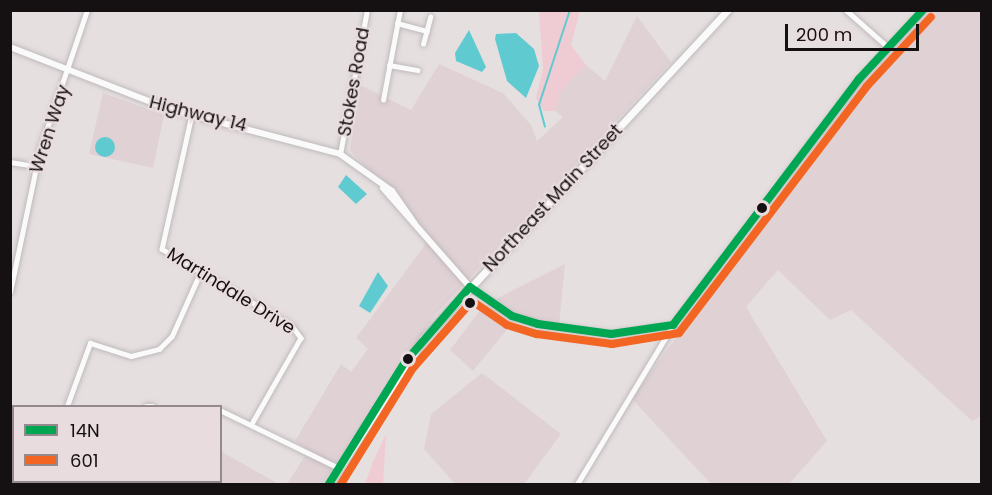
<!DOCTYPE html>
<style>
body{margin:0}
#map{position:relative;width:992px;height:495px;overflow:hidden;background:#e6dfe0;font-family:Poppins,sans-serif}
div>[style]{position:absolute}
.built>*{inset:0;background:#e0d1d5}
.green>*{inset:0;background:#efcbd4}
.water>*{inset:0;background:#60cad1}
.round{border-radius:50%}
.stream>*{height:1.5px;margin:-0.75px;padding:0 0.75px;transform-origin:0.75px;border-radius:0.75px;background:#60cad1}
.roads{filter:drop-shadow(0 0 2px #bfbabb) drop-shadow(0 0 2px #bfbabb)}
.minor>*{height:4.5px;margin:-2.25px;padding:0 2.25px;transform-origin:2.25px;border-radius:2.25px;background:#fbfafa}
.tertiary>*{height:5px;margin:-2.5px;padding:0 2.5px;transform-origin:2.5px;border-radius:2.5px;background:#fbfafa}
.secondary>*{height:6px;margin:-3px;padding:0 3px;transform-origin:3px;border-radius:3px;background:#fbfafa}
.primary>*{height:7px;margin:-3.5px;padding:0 3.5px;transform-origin:3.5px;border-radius:3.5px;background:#fbfafa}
.bus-1>*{height:8px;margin:-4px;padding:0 4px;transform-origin:4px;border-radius:4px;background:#00a651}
.bus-2>*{height:8px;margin:-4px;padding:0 4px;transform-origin:4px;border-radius:4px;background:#f26522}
.dots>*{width:16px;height:16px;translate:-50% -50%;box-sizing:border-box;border:3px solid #e9dcdf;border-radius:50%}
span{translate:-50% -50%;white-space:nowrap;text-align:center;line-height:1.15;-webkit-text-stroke:4.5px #e9dcdf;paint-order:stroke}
.street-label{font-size:18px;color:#151011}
.frame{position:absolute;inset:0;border:12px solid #151011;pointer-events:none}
.legend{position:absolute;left:12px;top:405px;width:210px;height:78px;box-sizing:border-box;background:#e9dcdf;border:2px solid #948a8d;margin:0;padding:8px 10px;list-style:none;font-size:18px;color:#151011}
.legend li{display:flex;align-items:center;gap:12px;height:30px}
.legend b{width:30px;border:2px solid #948a8d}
.scale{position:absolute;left:785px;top:24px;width:134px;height:27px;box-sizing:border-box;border:3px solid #151011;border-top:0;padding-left:8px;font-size:18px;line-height:21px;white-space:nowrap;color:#151011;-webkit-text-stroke:4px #e9dcdf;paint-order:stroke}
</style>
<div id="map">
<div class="built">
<div style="clip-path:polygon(928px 11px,981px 11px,981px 416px,972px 421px,851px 310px,830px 320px,778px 270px,746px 307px,827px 441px,789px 484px,711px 484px,632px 399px,886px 45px)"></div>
<div style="clip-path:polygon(637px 16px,671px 62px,434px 316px,322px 484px,287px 484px,309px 450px,295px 441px,341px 364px,351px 372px,368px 349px,356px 338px,425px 245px,428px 234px,350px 150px,360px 85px,411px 110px,439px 64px,503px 93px,531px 125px,537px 141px,563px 117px,555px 111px,561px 90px,586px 65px,605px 81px)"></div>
<div style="clip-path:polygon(103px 93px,164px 115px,153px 168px,89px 154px)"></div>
<div style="clip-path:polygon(565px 264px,559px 326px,513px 322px,473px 371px,450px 350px,484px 305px)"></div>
<div style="clip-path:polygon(482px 373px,561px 434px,524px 484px,455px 484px,424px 449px,431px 414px)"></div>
<div style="clip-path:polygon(221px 452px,222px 452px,279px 484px,171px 484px,220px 482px)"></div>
</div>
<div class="green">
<div style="clip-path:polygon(539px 11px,580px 11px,571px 45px,586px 65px,561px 90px,555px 111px,544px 111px,536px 98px,543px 69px)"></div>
<div style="clip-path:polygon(13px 433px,14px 482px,131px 483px,11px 484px)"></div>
<div style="clip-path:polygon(386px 434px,383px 484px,365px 484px,373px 462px)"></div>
</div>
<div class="water">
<div style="clip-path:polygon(469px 30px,486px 67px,482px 72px,456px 61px,455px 53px)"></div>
<div style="clip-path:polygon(516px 33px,534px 49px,539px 66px,526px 98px,507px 81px,495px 39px,496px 34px)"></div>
<div class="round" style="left:95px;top:137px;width:20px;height:20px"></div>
<div style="clip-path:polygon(346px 175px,367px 194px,356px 204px,338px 187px)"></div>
<div style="clip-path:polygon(378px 272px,388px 286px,370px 313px,359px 306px)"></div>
</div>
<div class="stream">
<div style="left:545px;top:127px;width:23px;rotate:-105deg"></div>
<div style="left:539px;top:105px;width:100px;rotate:-71.9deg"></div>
</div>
<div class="roads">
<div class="minor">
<div style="left:846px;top:10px;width:55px;rotate:41.3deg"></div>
<div style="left:397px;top:23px;width:31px;rotate:15deg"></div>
<div style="left:423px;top:44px;width:28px;rotate:-75deg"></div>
<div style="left:389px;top:65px;width:29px;rotate:10deg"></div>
<div style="left:383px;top:100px;width:92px;rotate:-79.3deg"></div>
<div style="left:192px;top:115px;width:137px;rotate:102.6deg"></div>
<div style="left:162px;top:249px;width:151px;rotate:30.6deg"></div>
<div style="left:292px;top:326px;width:15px;rotate:53deg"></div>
<div style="left:301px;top:338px;width:97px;rotate:119.7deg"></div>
<div style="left:10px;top:162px;width:26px;rotate:9deg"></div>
<div style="left:10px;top:292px;width:146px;rotate:-78.2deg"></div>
<div style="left:40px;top:149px;width:147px;rotate:-71.3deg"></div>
<div style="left:67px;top:406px;width:67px;rotate:-69.9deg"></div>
<div style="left:90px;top:343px;width:43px;rotate:17.6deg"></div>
<div style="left:131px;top:356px;width:29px;rotate:-14deg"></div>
<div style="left:159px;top:349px;width:18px;rotate:-45deg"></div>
<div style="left:172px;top:336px;width:69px;rotate:-66deg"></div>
<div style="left:146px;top:406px;width:7px"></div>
<div style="left:220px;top:410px;width:132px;rotate:26deg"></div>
<div style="left:10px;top:458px;width:4px;rotate:14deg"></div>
<div style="left:78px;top:482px;width:9px;rotate:13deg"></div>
</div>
<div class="tertiary">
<div style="left:340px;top:154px;width:147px;rotate:-79.4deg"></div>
<div style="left:470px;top:287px;width:51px;rotate:34.6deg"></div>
<div style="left:512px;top:316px;width:27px;rotate:17deg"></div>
<div style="left:538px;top:324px;width:74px;rotate:7.8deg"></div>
<div style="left:611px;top:334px;width:63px;rotate:-8.3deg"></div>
<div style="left:577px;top:484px;width:186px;rotate:-58.9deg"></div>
<div style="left:673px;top:325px;width:308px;rotate:-52.9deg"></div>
<div style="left:859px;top:79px;width:94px;rotate:-47.2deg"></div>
</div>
<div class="secondary">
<div style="left:10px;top:47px;width:171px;rotate:21.3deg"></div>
<div style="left:169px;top:109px;width:177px;rotate:14.7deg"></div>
<div style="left:340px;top:154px;width:64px;rotate:35.4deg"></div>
<div style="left:392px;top:191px;width:40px;rotate:55.1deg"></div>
<div style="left:383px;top:188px;width:132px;rotate:48.7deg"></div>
</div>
<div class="primary">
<div style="left:329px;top:484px;width:173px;rotate:-57deg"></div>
<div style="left:423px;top:339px;width:449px;rotate:-47.2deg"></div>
</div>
</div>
<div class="bus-1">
<div style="left:470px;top:287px;width:51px;rotate:34.6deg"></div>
<div style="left:512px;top:316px;width:27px;rotate:17deg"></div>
<div style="left:538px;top:324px;width:74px;rotate:7.8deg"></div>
<div style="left:611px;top:334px;width:63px;rotate:-8.3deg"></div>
<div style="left:673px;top:325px;width:308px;rotate:-52.9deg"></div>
<div style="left:859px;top:79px;width:94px;rotate:-47.2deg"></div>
<div style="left:329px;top:484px;width:144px;rotate:-58.1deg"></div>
<div style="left:405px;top:362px;width:99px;rotate:-49.1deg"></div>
</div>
<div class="bus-2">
<div style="left:341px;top:484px;width:137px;rotate:-58.2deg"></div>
<div style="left:413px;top:368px;width:89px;rotate:-48.6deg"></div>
<div style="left:472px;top:301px;width:42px;rotate:34.4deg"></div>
<div style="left:507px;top:325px;width:31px;rotate:17deg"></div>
<div style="left:537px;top:334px;width:76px;rotate:7.6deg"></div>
<div style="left:612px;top:344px;width:68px;rotate:-9.3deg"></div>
<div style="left:679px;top:333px;width:310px;rotate:-52.7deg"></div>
<div style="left:867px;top:86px;width:94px;rotate:-47.2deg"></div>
</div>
<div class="dots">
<div style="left:762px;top:208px;background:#151011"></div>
<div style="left:470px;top:303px;background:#151011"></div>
<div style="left:408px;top:359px;background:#151011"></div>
</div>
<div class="street-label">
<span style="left:354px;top:82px;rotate:-80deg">Stokes Road</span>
<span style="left:198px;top:114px;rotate:14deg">Highway 14</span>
<span style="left:50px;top:129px;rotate:-72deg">Wren Way</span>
<span style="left:553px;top:198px;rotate:-47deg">Northeast Main Street</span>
<span style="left:231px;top:291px;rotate:32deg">Martindale Drive</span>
</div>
<div class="frame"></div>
<ul class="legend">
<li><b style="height:8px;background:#00a651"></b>14N</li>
<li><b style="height:8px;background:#f26522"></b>601</li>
</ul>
<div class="scale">200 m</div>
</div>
